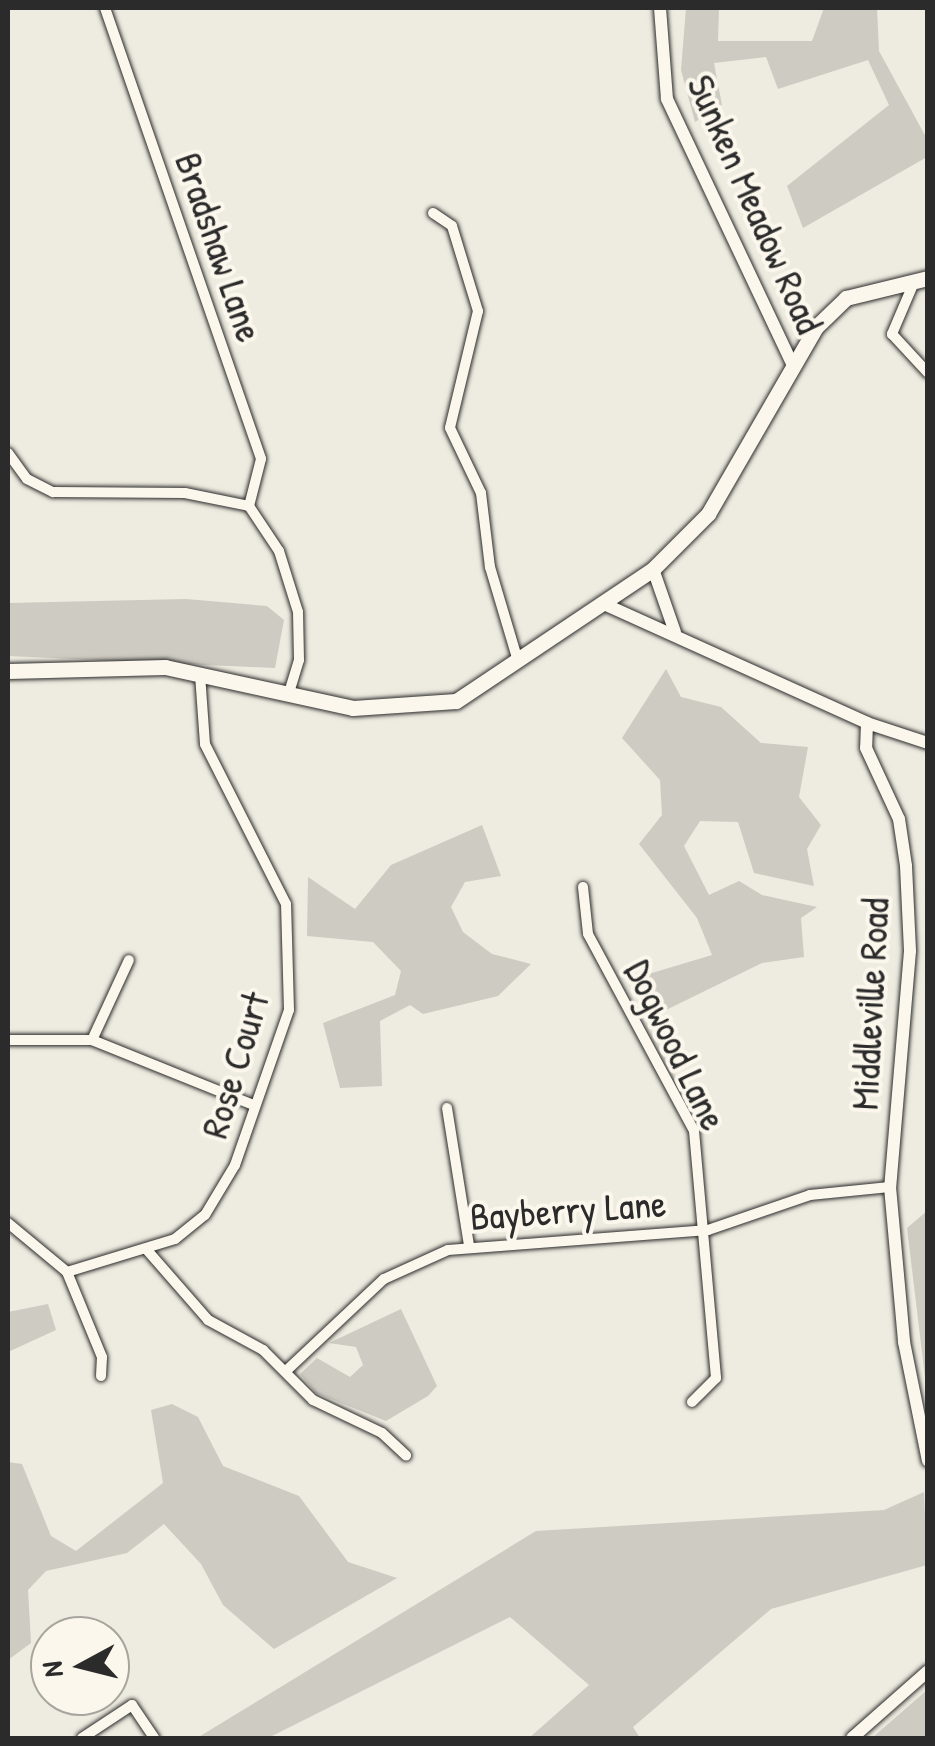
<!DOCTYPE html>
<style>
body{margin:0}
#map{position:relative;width:935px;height:1746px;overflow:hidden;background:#eeebe0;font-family:"Patrick Hand",sans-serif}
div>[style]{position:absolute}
.green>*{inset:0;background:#cecbc2}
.roads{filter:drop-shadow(0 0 2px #2b2b2b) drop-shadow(0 0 2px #2b2b2b)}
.minor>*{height:10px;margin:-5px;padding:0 5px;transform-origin:5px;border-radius:5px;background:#fbf7ec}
.tertiary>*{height:12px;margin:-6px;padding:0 6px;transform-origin:6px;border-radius:6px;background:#fbf7ec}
.secondary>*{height:15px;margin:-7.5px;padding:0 7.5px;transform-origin:7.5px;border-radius:7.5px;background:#fbf7ec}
span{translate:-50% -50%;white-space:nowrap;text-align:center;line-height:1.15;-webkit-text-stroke:8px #fbf7ec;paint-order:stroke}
.street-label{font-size:38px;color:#2b2b2b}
.frame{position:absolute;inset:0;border:10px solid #2b2b2b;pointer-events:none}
.north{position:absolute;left:30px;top:1616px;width:100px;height:100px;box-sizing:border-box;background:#fbf7ec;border:2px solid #a8a59f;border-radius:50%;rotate:263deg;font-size:28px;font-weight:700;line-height:40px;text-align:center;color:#2b2b2b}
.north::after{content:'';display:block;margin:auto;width:35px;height:45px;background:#2b2b2b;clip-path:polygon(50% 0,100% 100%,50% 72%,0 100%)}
</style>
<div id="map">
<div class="green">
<div style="clip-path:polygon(686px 8px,719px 8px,718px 41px,812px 41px,824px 8px,877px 8px,879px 51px,927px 139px,927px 157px,803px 228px,787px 186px,889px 105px,868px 60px,778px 89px,766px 57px,714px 63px,722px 105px,695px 122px,681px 70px)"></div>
<div style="clip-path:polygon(186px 599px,267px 606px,284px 620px,275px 668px,8px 656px,8px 603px)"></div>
<div style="clip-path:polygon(666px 669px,681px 697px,721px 707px,761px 743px,808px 747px,799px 797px,821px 825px,807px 849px,814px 886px,754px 873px,738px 822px,700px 821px,684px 846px,709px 895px,739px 881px,762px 895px,817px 907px,801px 918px,804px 957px,762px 963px,666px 1010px,642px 976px,712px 955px,697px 918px,639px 844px,662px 815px,660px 780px,622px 738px)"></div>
<div style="clip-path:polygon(482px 825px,501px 876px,465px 882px,451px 907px,463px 932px,492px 954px,531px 964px,498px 996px,423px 1014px,410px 1005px,380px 1021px,382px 1086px,340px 1088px,323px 1023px,395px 995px,401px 971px,373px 942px,307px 936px,308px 877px,355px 909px,391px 865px)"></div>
<div style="clip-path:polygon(927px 1211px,928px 1211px,927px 1394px,907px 1228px)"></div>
<div style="clip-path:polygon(48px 1304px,56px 1330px,8px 1352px,8px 1312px)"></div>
<div style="clip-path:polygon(401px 1309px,437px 1386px,428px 1396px,386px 1421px,316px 1393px,300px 1374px,317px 1358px,350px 1377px,363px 1365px,356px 1347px,329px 1343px)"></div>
<div style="clip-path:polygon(172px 1404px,198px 1417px,223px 1466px,299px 1496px,348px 1562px,397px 1578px,274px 1649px,223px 1605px,201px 1564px,164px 1524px,127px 1553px,46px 1571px,28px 1590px,31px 1643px,8px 1660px,8px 1462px,22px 1464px,51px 1536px,76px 1551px,163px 1483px,151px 1410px)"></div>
<div style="clip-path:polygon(924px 1492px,927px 1565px,771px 1609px,633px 1727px,640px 1738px,529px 1738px,589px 1685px,510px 1617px,268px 1738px,197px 1738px,536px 1531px,884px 1510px)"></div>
<div style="clip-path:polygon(927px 1690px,927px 1738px,872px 1738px)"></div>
</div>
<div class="roads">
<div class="minor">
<div style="left:105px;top:8px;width:477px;rotate:70.9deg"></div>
<div style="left:261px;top:459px;width:49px;rotate:104.3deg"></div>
<div style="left:433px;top:213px;width:23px;rotate:34deg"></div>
<div style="left:452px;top:226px;width:89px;rotate:73deg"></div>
<div style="left:478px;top:311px;width:120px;rotate:103.5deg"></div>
<div style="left:450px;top:428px;width:72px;rotate:64.5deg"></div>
<div style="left:481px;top:493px;width:75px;rotate:83.1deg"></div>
<div style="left:490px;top:567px;width:98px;rotate:73.4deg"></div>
<div style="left:915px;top:280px;width:59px;rotate:113.1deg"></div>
<div style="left:892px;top:334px;width:53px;rotate:47.3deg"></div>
<div style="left:8px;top:453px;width:32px;rotate:54deg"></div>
<div style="left:27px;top:479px;width:29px;rotate:27deg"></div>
<div style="left:53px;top:492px;width:132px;rotate:0.4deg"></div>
<div style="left:185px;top:493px;width:65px;rotate:11.5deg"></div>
<div style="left:249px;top:506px;width:54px;rotate:56.3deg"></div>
<div style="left:279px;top:551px;width:64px;rotate:72.7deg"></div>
<div style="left:298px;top:612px;width:48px;rotate:88.8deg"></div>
<div style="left:299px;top:660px;width:34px;rotate:107deg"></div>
<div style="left:583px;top:887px;width:47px;rotate:83.9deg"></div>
<div style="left:588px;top:934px;width:224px;rotate:61.7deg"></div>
<div style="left:694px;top:1131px;width:248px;rotate:84.9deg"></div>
<div style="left:716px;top:1378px;width:34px;rotate:135deg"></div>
<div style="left:8px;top:1040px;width:84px"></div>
<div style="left:92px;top:1040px;width:171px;rotate:21.9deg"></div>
<div style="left:92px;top:1040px;width:88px;rotate:-65.2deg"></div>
<div style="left:447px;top:1108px;width:139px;rotate:80.9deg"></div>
<div style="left:8px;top:1223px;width:77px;rotate:39.7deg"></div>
<div style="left:67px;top:1272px;width:92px;rotate:67.6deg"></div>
<div style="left:102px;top:1357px;width:19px;rotate:93deg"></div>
<div style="left:147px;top:1250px;width:93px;rotate:48.9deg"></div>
<div style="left:208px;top:1320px;width:63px;rotate:28.6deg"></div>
<div style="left:263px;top:1350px;width:71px;rotate:45deg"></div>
<div style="left:313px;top:1400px;width:76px;rotate:25.6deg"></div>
<div style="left:382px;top:1433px;width:33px;rotate:43deg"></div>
<div style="left:67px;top:1272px;width:113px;rotate:-17deg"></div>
<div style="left:175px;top:1239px;width:38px;rotate:-39deg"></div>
<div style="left:205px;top:1215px;width:58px;rotate:-59deg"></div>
<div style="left:235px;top:1165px;width:164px;rotate:-70.8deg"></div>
<div style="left:289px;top:1010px;width:106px;rotate:-91.6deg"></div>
<div style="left:286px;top:904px;width:179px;rotate:-116.9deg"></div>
<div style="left:205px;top:744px;width:69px;rotate:-94.1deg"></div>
<div style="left:287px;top:1370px;width:133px;rotate:-43.2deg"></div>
<div style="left:384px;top:1279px;width:70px;rotate:-24.4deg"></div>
<div style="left:448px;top:1250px;width:261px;rotate:-4.4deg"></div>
<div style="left:708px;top:1230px;width:108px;rotate:-18.9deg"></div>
<div style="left:810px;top:1195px;width:80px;rotate:-5.7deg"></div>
<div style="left:82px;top:1738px;width:60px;rotate:-33.4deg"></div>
<div style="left:132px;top:1705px;width:40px;rotate:56deg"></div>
</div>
<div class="tertiary">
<div style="left:660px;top:8px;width:91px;rotate:85.6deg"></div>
<div style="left:667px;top:99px;width:294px;rotate:64.7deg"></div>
<div style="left:653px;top:569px;width:67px;rotate:70.8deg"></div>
<div style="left:604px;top:604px;width:289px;rotate:24.3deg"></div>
<div style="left:867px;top:723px;width:25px;rotate:92deg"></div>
<div style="left:866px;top:748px;width:78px;rotate:65.1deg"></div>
<div style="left:899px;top:819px;width:48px;rotate:81.5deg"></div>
<div style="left:906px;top:866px;width:85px;rotate:87.3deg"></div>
<div style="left:910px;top:951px;width:237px;rotate:94.8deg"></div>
<div style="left:890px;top:1187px;width:156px;rotate:84.8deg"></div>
<div style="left:904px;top:1342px;width:121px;rotate:78.6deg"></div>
<div style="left:867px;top:723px;width:64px;rotate:18.2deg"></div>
<div style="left:852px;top:1738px;width:101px;rotate:-41.4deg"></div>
</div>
<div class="secondary">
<div style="left:8px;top:671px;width:157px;rotate:-1.5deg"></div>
<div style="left:165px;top:667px;width:192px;rotate:12.3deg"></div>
<div style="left:353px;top:708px;width:103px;rotate:-3.9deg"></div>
<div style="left:456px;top:701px;width:237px;rotate:-33.8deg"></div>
<div style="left:653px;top:569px;width:78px;rotate:-45deg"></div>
<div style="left:708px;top:514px;width:216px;rotate:-60deg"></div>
<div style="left:816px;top:327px;width:42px;rotate:-44deg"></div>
<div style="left:846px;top:298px;width:84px;rotate:-13.7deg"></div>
</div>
</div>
<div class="street-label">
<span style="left:755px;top:204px;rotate:66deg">Sunken Meadow Road</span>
<span style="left:219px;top:247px;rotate:71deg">Bradshaw Lane</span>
<span style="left:870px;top:1004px;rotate:-87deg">Middleville Road</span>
<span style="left:676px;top:1045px;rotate:64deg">Dogwood Lane</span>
<span style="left:235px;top:1065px;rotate:-73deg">Rose Court</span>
<span style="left:568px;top:1210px;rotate:-4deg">Bayberry Lane</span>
</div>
<div class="frame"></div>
<div class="north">N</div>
</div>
